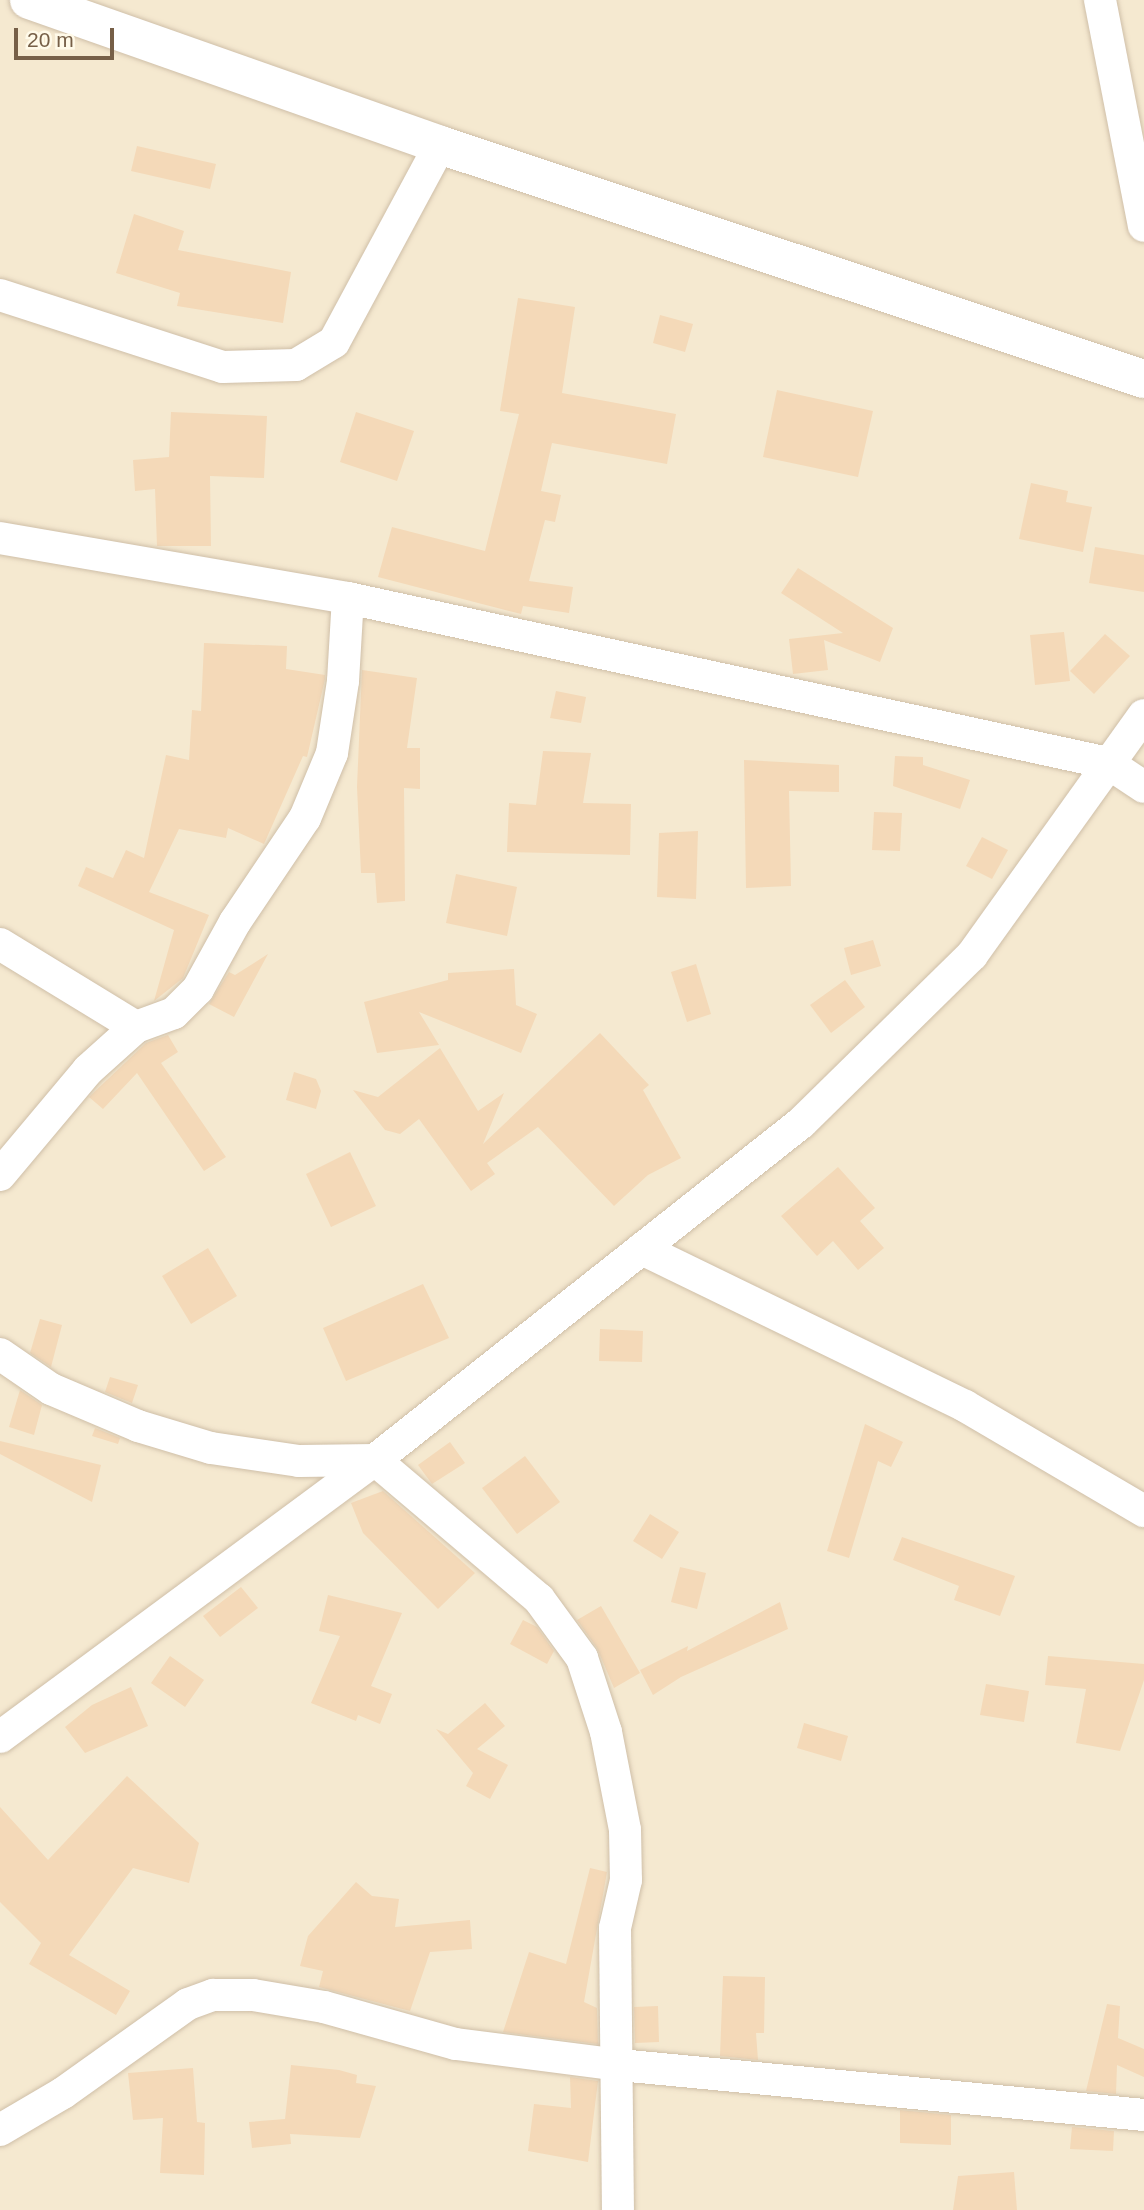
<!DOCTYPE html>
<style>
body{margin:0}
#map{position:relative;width:1144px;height:2210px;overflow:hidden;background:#fdf6e2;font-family:Helvetica,sans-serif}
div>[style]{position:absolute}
.residential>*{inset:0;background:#f5e9d0}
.building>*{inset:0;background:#f4d9b8}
.roads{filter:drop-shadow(0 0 2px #cfbfa8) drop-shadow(0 0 2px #cfbfa8)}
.minor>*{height:32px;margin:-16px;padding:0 16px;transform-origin:16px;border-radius:16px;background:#fff}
.secondary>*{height:38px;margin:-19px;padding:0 19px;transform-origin:19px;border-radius:19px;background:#fff}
span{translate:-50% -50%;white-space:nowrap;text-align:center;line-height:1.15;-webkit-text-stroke:6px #fffae9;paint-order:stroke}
.scale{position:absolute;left:14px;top:28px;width:100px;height:32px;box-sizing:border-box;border:4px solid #765f47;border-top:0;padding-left:9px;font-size:21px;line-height:24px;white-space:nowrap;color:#765f47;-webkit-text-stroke:5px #fffae9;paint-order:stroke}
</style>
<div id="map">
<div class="residential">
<div style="clip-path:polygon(0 0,1144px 0,1144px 2210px,0 2210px)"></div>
</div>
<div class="building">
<div style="clip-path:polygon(137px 146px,216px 164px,210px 189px,131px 171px)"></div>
<div style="clip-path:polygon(134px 214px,184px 231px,178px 250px,291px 272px,283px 323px,177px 306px,180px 293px,116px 273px)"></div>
<div style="clip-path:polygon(518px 298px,575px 307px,562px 393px,676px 414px,667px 464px,552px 443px,541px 491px,561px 495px,555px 522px,545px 520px,529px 581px,573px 587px,569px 613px,523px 606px,521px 614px,378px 577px,392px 527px,485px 551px,519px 414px,500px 411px)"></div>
<div style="clip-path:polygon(660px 315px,693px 324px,685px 352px,653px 343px)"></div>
<div style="clip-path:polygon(777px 390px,873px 411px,858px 477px,763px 457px)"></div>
<div style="clip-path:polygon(171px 412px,267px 416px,264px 478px,210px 476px,211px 546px,157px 546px,155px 489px,135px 491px,133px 460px,169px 457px)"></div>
<div style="clip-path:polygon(356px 412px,414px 431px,397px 481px,340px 462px)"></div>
<div style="clip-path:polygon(1031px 483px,1068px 491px,1066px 502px,1092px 507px,1083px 552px,1019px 539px)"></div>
<div style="clip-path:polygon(1095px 547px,1144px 555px,1144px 592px,1089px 583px)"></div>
<div style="clip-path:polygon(798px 568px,893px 628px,880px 662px,824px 640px,828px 670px,793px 674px,789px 639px,843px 633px,781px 593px)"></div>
<div style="clip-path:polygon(1064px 632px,1070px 681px,1035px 685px,1030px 635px)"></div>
<div style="clip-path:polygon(1105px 634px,1130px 656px,1094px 694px,1070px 671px)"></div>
<div style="clip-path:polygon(204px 643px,287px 646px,286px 669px,325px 675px,325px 679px,307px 757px,303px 756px,264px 844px,228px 828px,226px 838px,179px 829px,149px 892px,209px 915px,183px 978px,154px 1001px,174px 930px,78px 886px,86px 867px,113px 878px,126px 850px,144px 858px,166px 755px,189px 760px,192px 710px,201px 711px)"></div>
<div style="clip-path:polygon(362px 670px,417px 678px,407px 748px,420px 748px,420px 789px,404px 788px,405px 901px,377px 903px,375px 873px,361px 873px,357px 787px)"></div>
<div style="clip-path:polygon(556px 691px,586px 697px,581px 723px,550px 718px)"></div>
<div style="clip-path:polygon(543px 751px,591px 753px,583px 803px,631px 804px,630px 855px,507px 852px,509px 803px,536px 805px)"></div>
<div style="clip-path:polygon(895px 756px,923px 757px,923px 765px,970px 780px,960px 809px,893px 786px)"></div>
<div style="clip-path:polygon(744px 760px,839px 765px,839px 792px,789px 791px,791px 886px,746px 888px)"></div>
<div style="clip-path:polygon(874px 812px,902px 813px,900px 851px,872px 850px)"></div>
<div style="clip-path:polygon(698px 831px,696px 899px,657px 897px,659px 833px)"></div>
<div style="clip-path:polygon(982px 837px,1008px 850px,992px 879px,966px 866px)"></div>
<div style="clip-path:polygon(456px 874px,517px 887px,507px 936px,446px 923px)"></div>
<div style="clip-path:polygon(873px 940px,881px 966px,851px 975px,844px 948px)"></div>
<div style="clip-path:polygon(268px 954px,234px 1017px,209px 1004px,229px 972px,235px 975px)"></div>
<div style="clip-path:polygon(696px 964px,711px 1014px,687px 1022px,671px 972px)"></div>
<div style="clip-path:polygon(514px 969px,516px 1005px,537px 1014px,521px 1053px,419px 1012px,439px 1045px,377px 1053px,364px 1002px,448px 980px,448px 973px)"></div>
<div style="clip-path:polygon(845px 980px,865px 1007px,831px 1033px,810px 1005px)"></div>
<div style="clip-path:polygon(600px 1033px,649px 1085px,643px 1090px,681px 1158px,648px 1175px,614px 1206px,538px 1127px,487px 1163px,495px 1174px,471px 1191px,419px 1119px,400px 1134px,385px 1130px,353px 1090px,378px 1097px,440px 1048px,478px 1111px,504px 1093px,483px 1144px)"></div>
<div style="clip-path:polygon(168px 1035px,178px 1052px,161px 1063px,226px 1157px,204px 1171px,137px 1073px,103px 1109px,89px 1097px,146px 1043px)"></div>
<div style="clip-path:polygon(294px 1072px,316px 1079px,321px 1091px,316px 1109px,286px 1100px)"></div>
<div style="clip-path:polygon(350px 1152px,376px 1206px,331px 1227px,306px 1174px)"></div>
<div style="clip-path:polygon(838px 1167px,875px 1208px,860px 1221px,884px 1248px,858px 1270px,833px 1241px,817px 1256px,781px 1216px)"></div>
<div style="clip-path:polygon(208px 1248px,237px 1296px,191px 1324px,162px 1276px)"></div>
<div style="clip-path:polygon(423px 1284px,449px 1338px,346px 1381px,323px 1328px)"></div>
<div style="clip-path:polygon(40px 1319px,62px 1325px,51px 1367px,30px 1353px)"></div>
<div style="clip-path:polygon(600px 1329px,643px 1331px,642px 1362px,599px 1361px)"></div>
<div style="clip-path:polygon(110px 1377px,138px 1385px,132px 1403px,105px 1392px)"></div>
<div style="clip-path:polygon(20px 1390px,42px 1405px,34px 1435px,9px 1427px)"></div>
<div style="clip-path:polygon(865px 1424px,903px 1442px,891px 1467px,878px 1461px,849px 1558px,827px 1551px)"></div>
<div style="clip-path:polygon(95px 1428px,120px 1438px,118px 1444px,92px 1436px)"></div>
<div style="clip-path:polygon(0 1441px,101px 1465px,92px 1502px,0 1454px)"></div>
<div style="clip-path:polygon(450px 1442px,465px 1463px,432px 1484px,418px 1465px)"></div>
<div style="clip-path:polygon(525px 1456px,560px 1502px,517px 1534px,482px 1488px)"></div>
<div style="clip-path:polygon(383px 1491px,475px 1573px,438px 1609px,363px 1533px,351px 1503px)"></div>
<div style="clip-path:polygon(650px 1514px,679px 1532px,662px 1559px,633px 1541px)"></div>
<div style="clip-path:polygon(902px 1537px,1015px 1576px,1000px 1616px,954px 1600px,959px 1586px,893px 1560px)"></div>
<div style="clip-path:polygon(680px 1567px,706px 1573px,697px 1609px,671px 1602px)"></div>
<div style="clip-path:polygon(241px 1587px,258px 1608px,220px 1637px,203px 1616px)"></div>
<div style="clip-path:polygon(328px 1595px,402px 1613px,371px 1686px,392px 1694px,380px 1724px,358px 1715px,356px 1721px,311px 1703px,340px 1636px,319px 1631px)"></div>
<div style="clip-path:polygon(780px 1602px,788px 1629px,681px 1677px,653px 1695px,640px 1670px,688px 1646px,687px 1651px)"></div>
<div style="clip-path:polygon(601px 1606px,640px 1673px,614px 1688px,597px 1648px,577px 1620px)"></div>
<div style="clip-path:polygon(523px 1620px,537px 1627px,554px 1651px,547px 1664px,510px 1644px)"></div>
<div style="clip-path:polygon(170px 1656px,204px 1680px,185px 1707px,151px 1683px)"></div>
<div style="clip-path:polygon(1048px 1656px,1144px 1664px,1144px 1680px,1120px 1751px,1076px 1743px,1086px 1689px,1045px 1685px)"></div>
<div style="clip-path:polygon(986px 1684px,1029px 1691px,1024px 1722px,980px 1715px)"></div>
<div style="clip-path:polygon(131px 1687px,148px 1726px,85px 1753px,65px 1727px,92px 1705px)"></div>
<div style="clip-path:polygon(485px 1703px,505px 1726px,477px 1749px,508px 1765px,490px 1799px,466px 1786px,473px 1773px,436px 1729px,448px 1734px)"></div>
<div style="clip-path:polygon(804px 1723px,848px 1736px,841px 1761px,797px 1748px)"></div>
<div style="clip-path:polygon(127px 1776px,199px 1843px,189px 1883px,133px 1868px,69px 1955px,130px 1991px,116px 2015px,29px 1964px,41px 1943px,0 1902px,0 1807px,48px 1860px)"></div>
<div style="clip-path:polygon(590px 1868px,607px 1872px,584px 2002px,597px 2008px,598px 2044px,503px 2032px,529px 1952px,566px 1964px)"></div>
<div style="clip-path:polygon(356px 1882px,372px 1896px,399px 1899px,395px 1927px,470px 1920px,472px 1949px,430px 1952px,410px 2011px,319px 1987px,323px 1971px,300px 1966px,308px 1936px)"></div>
<div style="clip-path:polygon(723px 1976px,765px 1977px,764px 2033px,756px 2033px,758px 2060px,720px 2056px)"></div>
<div style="clip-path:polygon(1107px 2004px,1120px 2006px,1118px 2038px,1144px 2049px,1144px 2077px,1117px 2065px,1116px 2094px,1086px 2091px)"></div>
<div style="clip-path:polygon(658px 2006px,659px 2042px,635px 2043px,634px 2007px)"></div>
<div style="clip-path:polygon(291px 2065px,339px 2070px,357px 2075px,356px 2083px,376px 2086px,360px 2138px,290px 2134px,291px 2144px,252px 2148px,249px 2122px,285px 2119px)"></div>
<div style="clip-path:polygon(193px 2068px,197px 2122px,205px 2123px,204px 2175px,160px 2173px,163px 2118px,133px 2120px,128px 2073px)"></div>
<div style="clip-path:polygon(570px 2077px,598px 2081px,588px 2162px,528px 2151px,534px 2104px,571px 2108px)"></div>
<div style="clip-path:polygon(900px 2110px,951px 2115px,951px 2145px,900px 2143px)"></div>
<div style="clip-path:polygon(1072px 2127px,1114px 2131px,1113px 2151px,1070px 2149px)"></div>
<div style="clip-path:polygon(1014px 2172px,1017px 2210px,953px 2210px,958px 2176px)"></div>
</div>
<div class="roads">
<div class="minor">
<div style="left:1100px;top:0;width:230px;rotate:79deg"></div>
<div style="left:0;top:295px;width:234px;rotate:17.9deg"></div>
<div style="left:223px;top:367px;width:73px;rotate:-1.6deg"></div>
<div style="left:296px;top:365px;width:44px;rotate:-31.2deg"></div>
<div style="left:334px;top:342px;width:224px;rotate:-61.7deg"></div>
<div style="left:0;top:538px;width:353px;rotate:9.8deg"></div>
<div style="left:348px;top:598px;width:778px;rotate:12.25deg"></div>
<div style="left:1108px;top:763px;width:43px;rotate:33.7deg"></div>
<div style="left:0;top:944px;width:159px;rotate:31.4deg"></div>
<div style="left:0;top:1175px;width:137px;rotate:-50deg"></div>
<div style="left:88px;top:1070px;width:64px;rotate:-41.9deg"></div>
<div style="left:136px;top:1027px;width:40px;rotate:-20.2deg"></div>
<div style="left:174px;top:1013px;width:34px;rotate:-45deg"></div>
<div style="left:198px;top:989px;width:77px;rotate:-61.1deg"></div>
<div style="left:235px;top:922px;width:125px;rotate:-56.1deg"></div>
<div style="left:305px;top:818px;width:70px;rotate:-67.4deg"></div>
<div style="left:332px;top:753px;width:73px;rotate:-81.3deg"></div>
<div style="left:343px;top:681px;width:83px;rotate:-86.6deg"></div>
<div style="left:642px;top:1249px;width:359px;rotate:25.9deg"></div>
<div style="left:965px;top:1406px;width:208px;rotate:30.4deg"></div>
<div style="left:0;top:1354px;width:62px;rotate:34.5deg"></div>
<div style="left:51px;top:1389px;width:95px;rotate:23deg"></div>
<div style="left:138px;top:1426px;width:76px;rotate:16.8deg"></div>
<div style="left:211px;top:1448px;width:89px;rotate:8.4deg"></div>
<div style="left:299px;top:1461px;width:76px;rotate:-0.8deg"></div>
<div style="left:375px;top:1460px;width:215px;rotate:40.3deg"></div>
<div style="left:539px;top:1599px;width:73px;rotate:53.9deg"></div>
<div style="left:582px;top:1658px;width:78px;rotate:72deg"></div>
<div style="left:606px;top:1732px;width:100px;rotate:79deg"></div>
<div style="left:625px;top:1830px;width:50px;rotate:88.9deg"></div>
<div style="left:626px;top:1880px;width:49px;rotate:102.9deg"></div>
<div style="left:615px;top:1928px;width:282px;rotate:89.4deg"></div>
<div style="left:0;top:1737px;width:466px;rotate:-36.5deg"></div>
<div style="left:375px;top:1460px;width:543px;rotate:-38.35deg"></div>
<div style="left:801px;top:1123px;width:240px;rotate:-44.5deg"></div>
<div style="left:972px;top:955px;width:295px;rotate:-54.4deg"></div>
<div style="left:0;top:2130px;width:73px;rotate:-30.4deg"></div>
<div style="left:63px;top:2093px;width:153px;rotate:-35.5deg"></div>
<div style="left:188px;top:2004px;width:27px;rotate:-20deg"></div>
<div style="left:213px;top:1995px;width:40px"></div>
<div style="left:253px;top:1995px;width:72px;rotate:9.6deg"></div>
<div style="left:324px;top:2007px;width:137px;rotate:15.7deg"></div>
<div style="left:456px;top:2044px;width:164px;rotate:7.3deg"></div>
<div style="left:619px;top:2065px;width:527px;rotate:5.44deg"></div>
</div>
<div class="secondary">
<div style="left:29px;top:0;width:436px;rotate:19.4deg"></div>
<div style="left:440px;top:145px;width:742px;rotate:18.39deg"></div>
</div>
</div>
<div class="scale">20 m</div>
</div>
